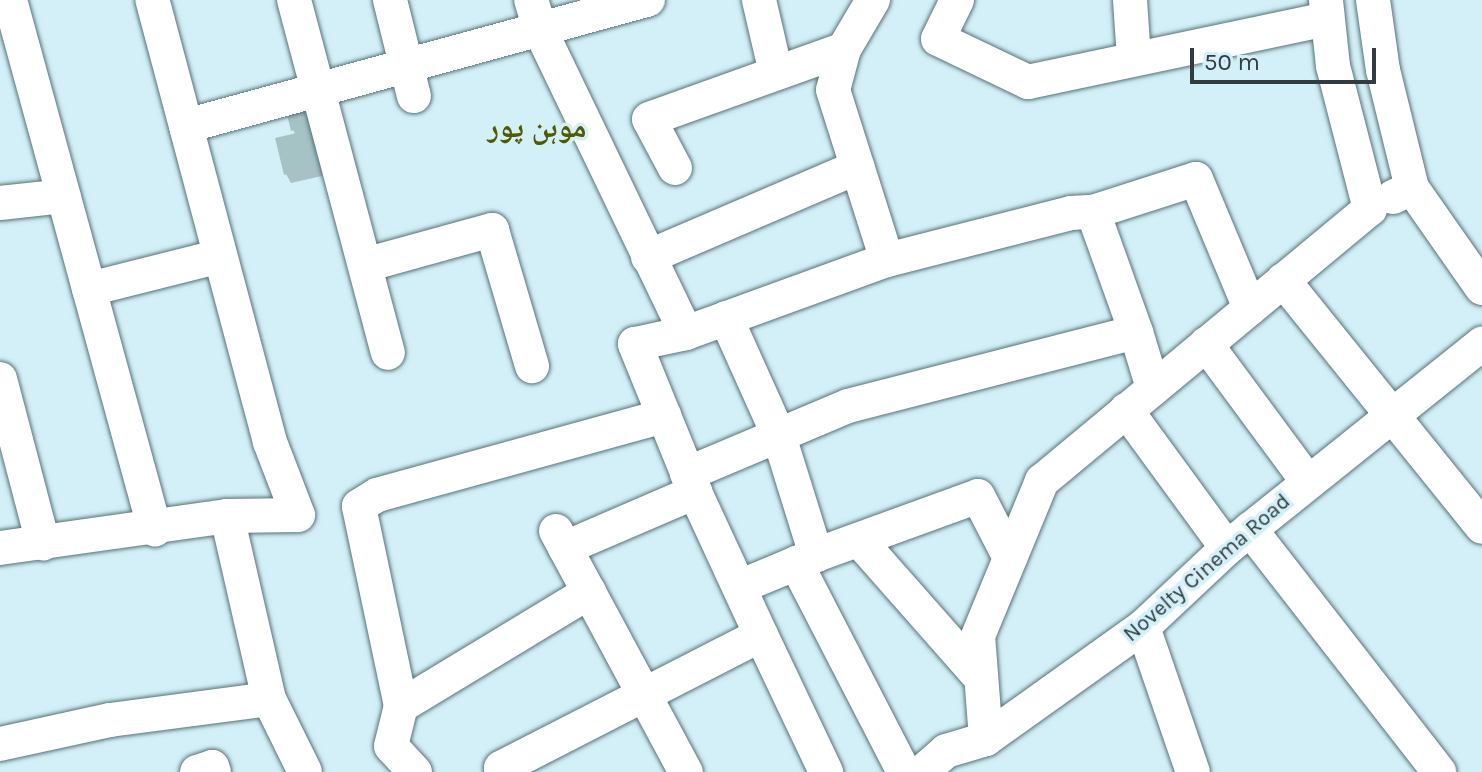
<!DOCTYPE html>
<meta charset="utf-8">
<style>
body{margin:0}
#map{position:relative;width:1482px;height:772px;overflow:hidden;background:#d3f0f8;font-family:Karla,"Noto Naskh Arabic",sans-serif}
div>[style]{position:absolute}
.shadow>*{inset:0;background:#0003}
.building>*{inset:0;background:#a5c3c4}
.roads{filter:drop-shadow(0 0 2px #587279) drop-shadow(0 0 2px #587279)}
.minor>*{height:34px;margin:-17px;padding:0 17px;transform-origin:17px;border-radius:17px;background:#fff}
span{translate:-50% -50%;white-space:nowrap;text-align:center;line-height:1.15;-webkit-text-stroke:7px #d3f0f8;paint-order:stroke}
.street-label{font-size:22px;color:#313c40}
.district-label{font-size:30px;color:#515902;font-weight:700}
.scale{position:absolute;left:1190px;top:48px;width:186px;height:36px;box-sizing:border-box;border:4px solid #313c40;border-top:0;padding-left:10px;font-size:24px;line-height:28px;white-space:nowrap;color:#313c40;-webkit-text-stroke:6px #d3f0f8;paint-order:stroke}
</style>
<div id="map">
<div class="shadow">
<div style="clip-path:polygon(314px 98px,335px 173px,291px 183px,286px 174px,295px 135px,286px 105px)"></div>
</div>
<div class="building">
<div style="clip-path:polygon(315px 96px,322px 123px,291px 131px,284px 103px)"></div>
<div style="clip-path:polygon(323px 127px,331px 163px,284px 175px,275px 138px)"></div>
</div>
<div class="roads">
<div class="minor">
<div style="left:10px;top:0;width:549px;rotate:74.7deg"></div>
<div style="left:294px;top:0;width:365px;rotate:75.1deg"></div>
<div style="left:390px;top:0;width:99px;rotate:76deg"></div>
<div style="left:759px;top:0;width:75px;rotate:76.9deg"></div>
<div style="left:957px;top:0;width:43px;rotate:116deg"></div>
<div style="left:938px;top:39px;width:100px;rotate:25.5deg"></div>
<div style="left:1028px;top:82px;width:306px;rotate:-11.9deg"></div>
<div style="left:1130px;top:0;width:59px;rotate:86.1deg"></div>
<div style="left:1373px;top:0;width:71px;rotate:81.9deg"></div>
<div style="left:1383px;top:70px;width:122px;rotate:76.2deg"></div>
<div style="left:844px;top:49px;width:57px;rotate:-59.4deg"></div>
<div style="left:186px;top:126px;width:479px;rotate:-15.3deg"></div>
<div style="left:675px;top:168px;width:55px;rotate:-118deg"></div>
<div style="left:649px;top:119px;width:207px;rotate:-19.7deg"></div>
<div style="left:844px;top:49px;width:42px;rotate:105deg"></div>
<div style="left:833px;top:90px;width:178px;rotate:72.4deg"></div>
<div style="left:1393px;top:197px;width:21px;rotate:-25deg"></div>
<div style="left:1412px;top:188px;width:122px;rotate:55deg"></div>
<div style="left:0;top:203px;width:64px;rotate:-6.2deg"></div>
<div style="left:1093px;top:212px;width:108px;rotate:-17.8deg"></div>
<div style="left:1196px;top:179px;width:140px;rotate:67.3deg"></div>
<div style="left:648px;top:257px;width:228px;rotate:-23.2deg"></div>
<div style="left:365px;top:265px;width:132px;rotate:-15.4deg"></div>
<div style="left:492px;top:230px;width:142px;rotate:73.6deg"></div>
<div style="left:1283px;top:280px;width:317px;rotate:51.1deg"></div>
<div style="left:89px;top:289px;width:135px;rotate:-14.1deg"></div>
<div style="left:726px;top:318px;width:129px;rotate:65.8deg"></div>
<div style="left:779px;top:436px;width:125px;rotate:72.7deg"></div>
<div style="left:816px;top:555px;width:83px;rotate:157.4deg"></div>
<div style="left:686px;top:333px;width:214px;rotate:-20deg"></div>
<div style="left:887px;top:260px;width:190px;rotate:-14.3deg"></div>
<div style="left:1071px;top:213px;width:22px;rotate:-3deg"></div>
<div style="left:1093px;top:212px;width:127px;rotate:70.3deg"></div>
<div style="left:1206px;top:344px;width:172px;rotate:53.5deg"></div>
<div style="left:0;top:379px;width:170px;rotate:75.3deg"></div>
<div style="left:1126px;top:410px;width:171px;rotate:53.8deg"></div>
<div style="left:687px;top:474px;width:175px;rotate:-22.9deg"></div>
<div style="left:848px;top:406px;width:297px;rotate:-14.4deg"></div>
<div style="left:1136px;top:332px;width:59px;rotate:73.1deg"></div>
<div style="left:227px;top:516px;width:188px;rotate:77.1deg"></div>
<div style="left:269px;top:699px;width:81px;rotate:63.7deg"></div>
<div style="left:1250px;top:529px;width:308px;rotate:52.1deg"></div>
<div style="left:556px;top:531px;width:274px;rotate:61.7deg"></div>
<div style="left:859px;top:540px;width:179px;rotate:48.6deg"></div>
<div style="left:0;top:548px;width:229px;rotate:-8deg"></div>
<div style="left:227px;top:516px;width:71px;rotate:-0.8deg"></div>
<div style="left:298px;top:515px;width:78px;rotate:-111deg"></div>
<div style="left:270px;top:442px;width:457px;rotate:-104.9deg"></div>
<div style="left:565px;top:548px;width:142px;rotate:-23.3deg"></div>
<div style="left:816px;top:555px;width:172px;rotate:-20deg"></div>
<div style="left:978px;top:496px;width:70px;rotate:62.7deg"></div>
<div style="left:796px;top:563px;width:235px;rotate:62.7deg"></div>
<div style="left:1143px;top:627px;width:153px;rotate:71deg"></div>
<div style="left:761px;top:635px;width:152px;rotate:64.6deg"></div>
<div style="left:401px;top:706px;width:220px;rotate:-31.2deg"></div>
<div style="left:986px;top:739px;width:103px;rotate:-94.4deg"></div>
<div style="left:978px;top:636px;width:168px;rotate:-67.6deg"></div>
<div style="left:1042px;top:481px;width:426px;rotate:-39.7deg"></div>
<div style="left:1370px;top:209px;width:148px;rotate:-104.5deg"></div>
<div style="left:1333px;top:66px;width:66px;rotate:-96.1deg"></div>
<div style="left:0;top:744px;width:113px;rotate:-12.3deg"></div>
<div style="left:110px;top:720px;width:160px;rotate:-7.5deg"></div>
<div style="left:197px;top:772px;width:16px;rotate:-18deg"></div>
<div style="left:212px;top:767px;width:5px;rotate:68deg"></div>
<div style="left:415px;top:772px;width:35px;rotate:-133deg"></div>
<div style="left:391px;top:746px;width:41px;rotate:-76deg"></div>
<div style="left:401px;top:706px;width:204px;rotate:-101.9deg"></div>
<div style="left:359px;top:506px;width:21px;rotate:-31deg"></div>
<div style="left:377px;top:495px;width:298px;rotate:-15.4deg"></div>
<div style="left:502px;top:772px;width:4px;rotate:-104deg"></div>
<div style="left:501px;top:768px;width:292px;rotate:-27.1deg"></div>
<div style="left:761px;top:635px;width:157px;rotate:-114.8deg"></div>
<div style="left:695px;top:492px;width:160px;rotate:-112.1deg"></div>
<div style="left:635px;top:344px;width:52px;rotate:-12.2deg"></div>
<div style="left:686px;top:333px;width:337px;rotate:-115.7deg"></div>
<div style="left:540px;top:29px;width:30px;rotate:-107deg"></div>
<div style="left:922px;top:772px;width:32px;rotate:-41deg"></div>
<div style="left:946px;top:751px;width:42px;rotate:-16.7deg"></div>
<div style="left:986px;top:739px;width:193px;rotate:-35.5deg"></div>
<div style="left:1143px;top:627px;width:115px;rotate:-43.2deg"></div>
<div style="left:1227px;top:548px;width:327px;rotate:-38.7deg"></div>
</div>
</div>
<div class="street-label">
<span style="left:1207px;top:568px;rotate:-41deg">Novelty Cinema Road</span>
</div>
<div class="district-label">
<span style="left:537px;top:127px">موہن پور</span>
</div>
<div class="scale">50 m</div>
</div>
